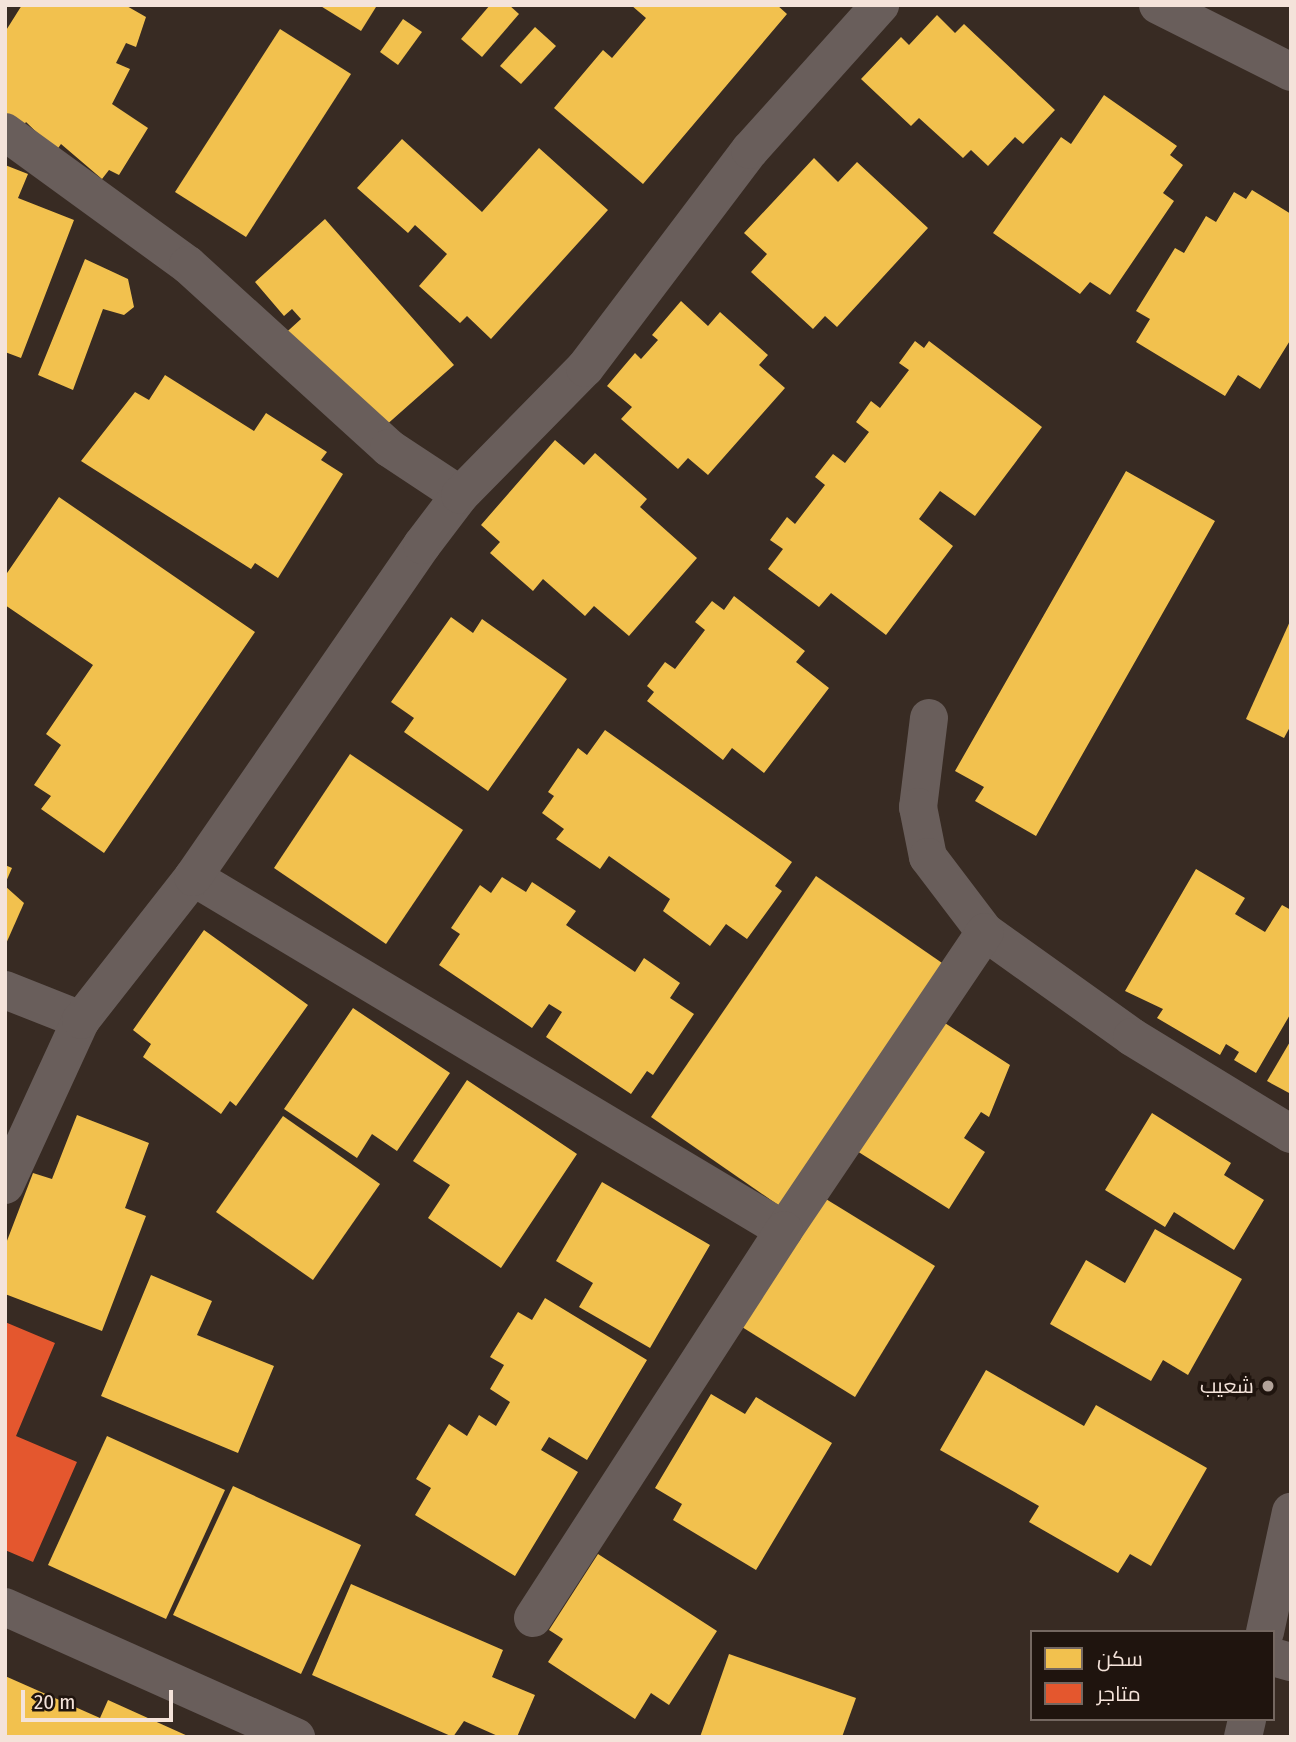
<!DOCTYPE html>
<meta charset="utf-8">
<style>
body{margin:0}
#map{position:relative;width:1296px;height:1742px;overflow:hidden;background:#382b23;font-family:"Fira Sans Condensed",Cairo,sans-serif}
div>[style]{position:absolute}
.homes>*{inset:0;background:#f2c14e}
.shops>*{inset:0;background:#e4572e}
.minor>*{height:38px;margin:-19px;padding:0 19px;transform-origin:19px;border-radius:19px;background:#695e5b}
.tertiary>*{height:38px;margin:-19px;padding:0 19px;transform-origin:19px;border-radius:19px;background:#695e5b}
.dots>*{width:19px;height:19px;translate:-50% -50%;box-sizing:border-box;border:4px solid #1f140e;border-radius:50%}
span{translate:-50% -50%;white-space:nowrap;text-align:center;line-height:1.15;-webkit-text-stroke:7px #1f140e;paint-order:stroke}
.poi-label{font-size:21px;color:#f4e3da}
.right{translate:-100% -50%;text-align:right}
.frame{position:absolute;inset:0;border:7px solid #f4e3da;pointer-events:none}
.legend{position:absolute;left:1030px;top:1630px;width:245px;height:91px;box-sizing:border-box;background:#1f140e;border:2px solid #746760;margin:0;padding:9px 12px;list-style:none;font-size:21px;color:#f4e3da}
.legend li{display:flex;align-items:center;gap:14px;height:35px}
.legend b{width:35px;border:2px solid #746760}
.scale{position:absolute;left:21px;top:1690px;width:152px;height:32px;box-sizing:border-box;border:4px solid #f4e3da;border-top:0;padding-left:9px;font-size:21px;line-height:24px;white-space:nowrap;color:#f4e3da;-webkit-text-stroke:5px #1f140e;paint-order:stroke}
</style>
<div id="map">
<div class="homes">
<div style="clip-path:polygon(22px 5px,125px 5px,146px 17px,136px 47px,126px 43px,116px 63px,130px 69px,112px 104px,148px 128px,119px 175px,109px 170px,102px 179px,61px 144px,56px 151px,26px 122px,21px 129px,5px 118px,5px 32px)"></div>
<div style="clip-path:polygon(319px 5px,374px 5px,376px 7px,361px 31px)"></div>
<div style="clip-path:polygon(490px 5px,509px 5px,519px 14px,482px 57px,461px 39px)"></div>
<div style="clip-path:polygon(631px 5px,777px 5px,787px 14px,643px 184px,554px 108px,603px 50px,612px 58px,646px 18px)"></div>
<div style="clip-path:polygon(937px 15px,955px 33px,964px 24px,1055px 110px,1023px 144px,1015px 137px,988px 166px,971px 150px,963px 158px,919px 118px,911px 126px,861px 79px,901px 37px,909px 45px)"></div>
<div style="clip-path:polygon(403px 19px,422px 32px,398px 65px,380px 52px)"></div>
<div style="clip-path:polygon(535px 27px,556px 46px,521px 84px,500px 66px)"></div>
<div style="clip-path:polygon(280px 29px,351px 74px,246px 237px,175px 192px)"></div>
<div style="clip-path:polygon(1104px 95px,1177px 146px,1170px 155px,1183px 165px,1163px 193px,1174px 201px,1110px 295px,1090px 282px,1080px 294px,993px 233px,1061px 137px,1071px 144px)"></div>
<div style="clip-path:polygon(402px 139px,482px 212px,539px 148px,608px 210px,491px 339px,467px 316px,460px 323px,419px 286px,447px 254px,415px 225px,408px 233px,357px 188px)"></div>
<div style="clip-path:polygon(814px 158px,838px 182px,857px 162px,928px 228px,837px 327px,825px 316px,813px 329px,751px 272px,767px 254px,744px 233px)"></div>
<div style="clip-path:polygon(5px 165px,28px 174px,18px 198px,74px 220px,21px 358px,5px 352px)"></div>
<div style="clip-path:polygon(1252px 190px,1291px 214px,1291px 339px,1260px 389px,1238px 375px,1225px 396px,1136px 342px,1150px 319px,1136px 311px,1175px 248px,1184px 253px,1206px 216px,1216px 222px,1234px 192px,1246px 199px)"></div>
<div style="clip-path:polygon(325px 219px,454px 365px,384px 427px,279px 339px,301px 319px,292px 309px,284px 316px,255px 282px)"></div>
<div style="clip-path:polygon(85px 259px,128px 279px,134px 307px,124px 315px,103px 309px,73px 390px,38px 375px)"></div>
<div style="clip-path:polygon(681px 301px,708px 326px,720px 312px,768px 355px,759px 365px,785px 388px,708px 475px,688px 458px,678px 469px,621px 419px,632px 407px,607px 386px,635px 353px,641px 359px,658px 340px,652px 335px)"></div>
<div style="clip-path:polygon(915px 341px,924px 348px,929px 341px,1042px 427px,975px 516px,940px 491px,919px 519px,953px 546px,886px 635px,831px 593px,819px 607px,768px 569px,783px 549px,770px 540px,787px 517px,795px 524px,825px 485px,815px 477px,833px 454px,845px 463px,869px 432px,856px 422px,871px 401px,880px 408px,909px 370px,899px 363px)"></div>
<div style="clip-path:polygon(165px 375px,254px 431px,266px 413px,327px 452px,321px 460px,343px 474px,278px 578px,255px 563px,251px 569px,81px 461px,135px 392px,149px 400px)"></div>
<div style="clip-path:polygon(555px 440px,584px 465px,595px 453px,647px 499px,640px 507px,697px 558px,629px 636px,594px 606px,585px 616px,543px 579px,533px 591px,490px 553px,500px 542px,481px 525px)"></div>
<div style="clip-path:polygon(1126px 471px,1215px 521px,1036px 836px,975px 801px,984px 787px,955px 771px)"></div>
<div style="clip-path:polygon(59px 497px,255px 632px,104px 853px,41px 809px,51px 796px,34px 785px,61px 745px,46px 734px,93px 665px,5px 605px,5px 576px)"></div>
<div style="clip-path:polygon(734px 596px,805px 651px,796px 662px,829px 688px,764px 773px,732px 748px,723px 760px,647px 701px,654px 692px,647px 686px,665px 662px,675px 669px,705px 630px,695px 622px,712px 601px,724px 610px)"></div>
<div style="clip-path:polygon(451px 617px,473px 633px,482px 619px,567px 679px,488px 791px,404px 732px,414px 718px,391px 702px)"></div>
<div style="clip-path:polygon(1291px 619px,1291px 725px,1284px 738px,1246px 719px)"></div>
<div style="clip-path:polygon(605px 730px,792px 862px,775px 886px,782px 891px,747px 939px,726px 924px,710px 946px,663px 911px,670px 899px,609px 856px,600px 869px,556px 839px,564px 829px,542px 813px,554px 796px,548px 792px,578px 748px,587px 755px)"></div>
<div style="clip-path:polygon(350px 754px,463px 830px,386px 944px,274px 868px)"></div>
<div style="clip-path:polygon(5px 865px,12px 868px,5px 884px)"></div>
<div style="clip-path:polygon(1196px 869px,1245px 898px,1235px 914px,1265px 932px,1282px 905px,1291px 910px,1291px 1013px,1256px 1073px,1234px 1060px,1239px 1052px,1226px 1044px,1220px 1055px,1157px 1018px,1163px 1009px,1125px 991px)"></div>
<div style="clip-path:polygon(816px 876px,945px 965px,781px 1207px,651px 1117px)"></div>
<div style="clip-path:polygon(502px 877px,526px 892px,532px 882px,576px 911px,566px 925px,635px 972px,644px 958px,680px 983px,670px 998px,694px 1014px,653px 1075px,647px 1071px,631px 1094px,546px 1037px,562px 1012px,549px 1004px,532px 1028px,439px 965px,460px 934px,451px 928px,480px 885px,491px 893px)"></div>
<div style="clip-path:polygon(5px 886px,24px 903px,5px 946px)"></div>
<div style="clip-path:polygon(204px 930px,308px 1005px,236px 1106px,230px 1101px,221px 1114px,143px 1057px,151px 1044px,133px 1030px)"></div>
<div style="clip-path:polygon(353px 1008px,450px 1073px,397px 1151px,372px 1134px,357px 1158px,284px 1109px)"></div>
<div style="clip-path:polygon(934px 1016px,1010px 1065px,989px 1117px,981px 1112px,964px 1138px,985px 1152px,949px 1209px,849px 1146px)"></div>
<div style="clip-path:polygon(1291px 1040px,1291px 1094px,1267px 1081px)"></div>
<div style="clip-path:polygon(467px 1080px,577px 1154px,501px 1268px,428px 1218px,450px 1185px,413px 1161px)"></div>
<div style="clip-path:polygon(1152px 1113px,1231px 1163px,1224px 1175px,1264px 1200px,1234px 1250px,1174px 1212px,1165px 1227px,1105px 1190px)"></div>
<div style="clip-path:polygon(77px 1115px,149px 1143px,125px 1208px,146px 1216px,102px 1331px,5px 1294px,5px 1246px,33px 1173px,52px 1179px)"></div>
<div style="clip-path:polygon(283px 1116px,380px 1184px,313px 1280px,216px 1212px)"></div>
<div style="clip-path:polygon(602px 1182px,710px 1245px,650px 1348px,579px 1307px,593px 1283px,556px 1261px)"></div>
<div style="clip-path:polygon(821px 1196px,935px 1266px,855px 1397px,742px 1327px)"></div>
<div style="clip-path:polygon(1155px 1229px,1242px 1279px,1188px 1375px,1163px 1360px,1151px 1381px,1050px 1324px,1086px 1260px,1125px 1283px)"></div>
<div style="clip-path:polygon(151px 1275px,212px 1301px,197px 1335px,274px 1366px,238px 1453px,101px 1396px)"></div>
<div style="clip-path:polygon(545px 1298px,647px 1360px,587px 1460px,549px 1437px,541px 1450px,578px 1472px,515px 1576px,415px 1515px,431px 1488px,416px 1479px,449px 1424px,467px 1436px,479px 1415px,496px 1426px,510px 1402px,490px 1389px,504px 1365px,490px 1357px,518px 1312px,532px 1320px)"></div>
<div style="clip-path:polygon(986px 1370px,1084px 1426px,1096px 1405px,1207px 1468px,1151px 1566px,1130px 1554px,1118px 1573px,1029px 1522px,1039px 1506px,940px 1450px)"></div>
<div style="clip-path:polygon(711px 1394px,745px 1414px,756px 1397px,832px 1443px,756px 1570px,673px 1520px,682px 1504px,655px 1488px)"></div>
<div style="clip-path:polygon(107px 1436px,225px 1490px,166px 1619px,48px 1565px)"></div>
<div style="clip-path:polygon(233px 1486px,361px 1545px,301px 1674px,173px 1615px)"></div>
<div style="clip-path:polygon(598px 1554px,717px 1631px,669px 1705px,651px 1693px,635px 1719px,548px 1662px,563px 1639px,549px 1630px)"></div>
<div style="clip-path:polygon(351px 1584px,503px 1650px,492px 1677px,535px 1695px,517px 1737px,500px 1737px,464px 1721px,453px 1737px,312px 1675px)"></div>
<div style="clip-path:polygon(729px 1654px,856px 1698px,842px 1737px,700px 1737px)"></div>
<div style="clip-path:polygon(5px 1676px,100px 1718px,108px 1700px,190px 1737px,5px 1737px)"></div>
</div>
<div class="shops">
<div style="clip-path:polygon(5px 1322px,55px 1343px,16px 1436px,77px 1462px,33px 1562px,5px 1550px)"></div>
</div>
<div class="minor">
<div style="left:5px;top:132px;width:226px;rotate:36deg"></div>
<div style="left:188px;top:265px;width:272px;rotate:42.3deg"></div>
<div style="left:389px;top:448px;width:85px;rotate:33.5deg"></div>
<div style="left:929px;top:718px;width:90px;rotate:97deg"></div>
<div style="left:918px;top:807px;width:51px;rotate:78.7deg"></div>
<div style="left:928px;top:857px;width:94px;rotate:52.8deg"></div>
<div style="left:985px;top:932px;width:181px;rotate:35.5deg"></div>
<div style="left:1132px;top:1037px;width:186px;rotate:31.4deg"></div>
<div style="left:193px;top:877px;width:688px;rotate:30.85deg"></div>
<div style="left:784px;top:1230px;width:359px;rotate:-56deg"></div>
<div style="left:5px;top:990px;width:82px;rotate:21.5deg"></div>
<div style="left:5px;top:1185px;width:182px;rotate:-65.3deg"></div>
<div style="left:81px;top:1020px;width:182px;rotate:-51.9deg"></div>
<div style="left:193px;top:877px;width:403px;rotate:-55.4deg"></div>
<div style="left:422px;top:545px;width:63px;rotate:-52.8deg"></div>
<div style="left:460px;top:495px;width:178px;rotate:-45.5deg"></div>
<div style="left:585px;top:368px;width:273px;rotate:-52.9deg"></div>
<div style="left:750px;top:150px;width:195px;rotate:-48.1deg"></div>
<div style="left:5px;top:1607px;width:319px;rotate:24.1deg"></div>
<div style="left:533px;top:1618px;width:462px;rotate:-57.1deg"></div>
<div style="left:1265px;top:1632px;width:123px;rotate:-77.8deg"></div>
<div style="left:1273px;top:1657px;width:19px;rotate:16deg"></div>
<div style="left:1243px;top:1737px;width:18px;rotate:-77deg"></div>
</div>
<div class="tertiary">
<div style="left:1158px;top:5px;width:149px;rotate:26.7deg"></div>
</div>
<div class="dots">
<div style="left:1268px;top:1386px;background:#b2a39a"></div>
</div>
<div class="poi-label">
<span class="right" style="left:1254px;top:1386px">شعيب</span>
</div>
<div class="frame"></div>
<ul class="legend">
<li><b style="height:19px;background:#f2c14e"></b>سكن</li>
<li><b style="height:19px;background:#e4572e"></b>متاجر</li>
</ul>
<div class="scale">20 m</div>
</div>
